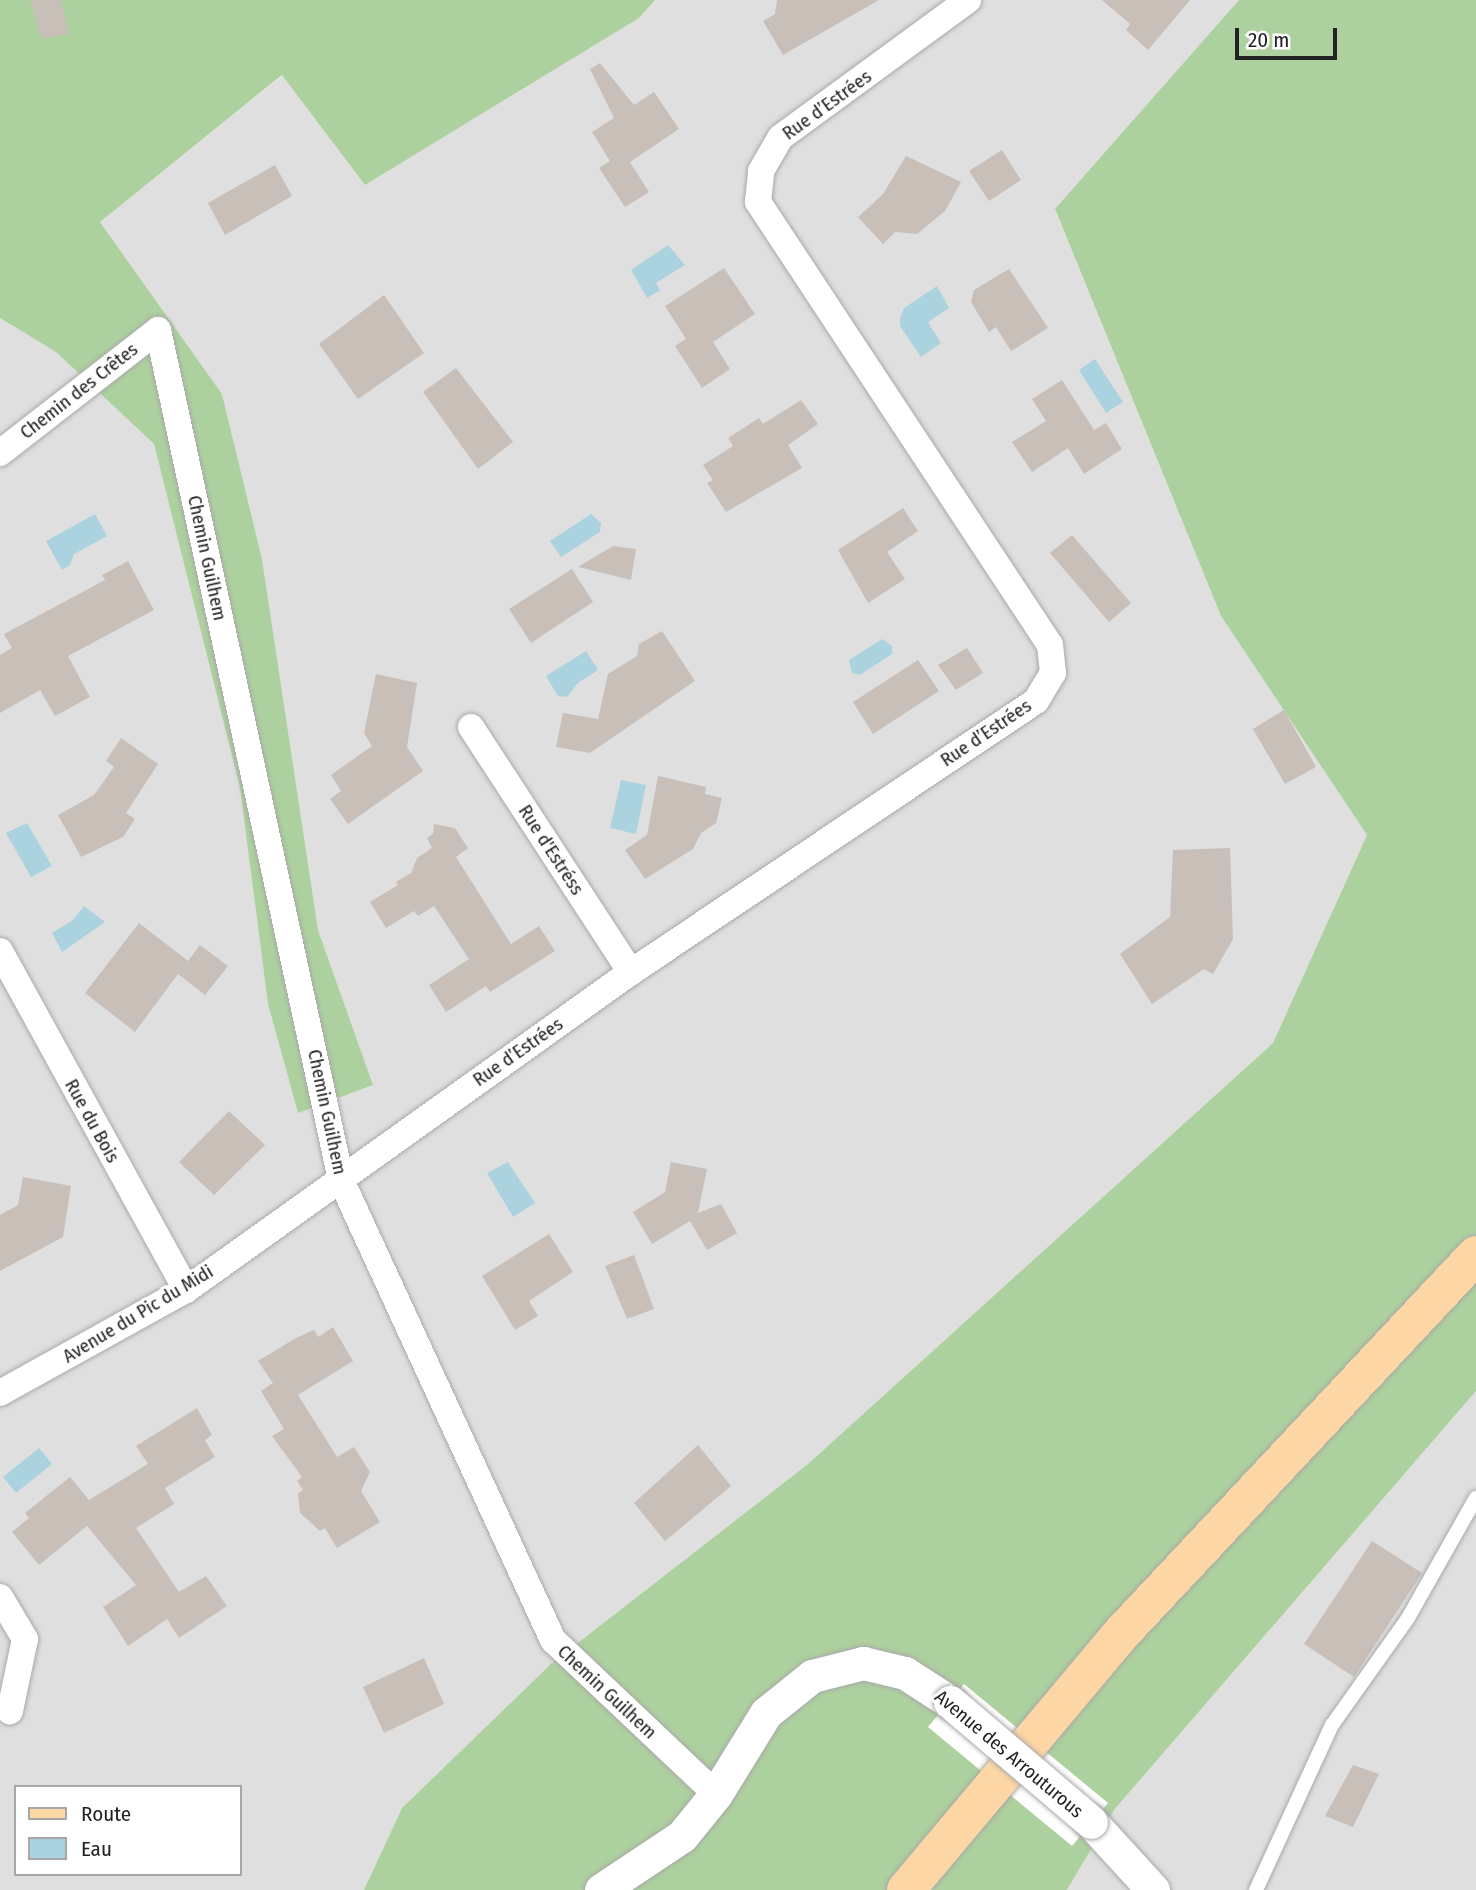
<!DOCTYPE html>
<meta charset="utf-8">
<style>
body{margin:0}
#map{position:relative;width:1476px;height:1890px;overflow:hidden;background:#f2efe9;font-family:"Fira Sans Condensed",sans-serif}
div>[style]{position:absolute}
.residential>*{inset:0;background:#e0dfdf}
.forest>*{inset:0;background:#add19e}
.water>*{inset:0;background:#aad3df}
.pier>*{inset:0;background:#fff}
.building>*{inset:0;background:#c7bfb8}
.roads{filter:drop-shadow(0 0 2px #a9a9a9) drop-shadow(0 0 2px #a9a9a9)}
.service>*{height:14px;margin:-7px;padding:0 7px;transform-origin:7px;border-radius:7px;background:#fff}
.minor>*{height:26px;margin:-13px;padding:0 13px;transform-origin:13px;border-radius:13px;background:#fff}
.tertiary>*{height:33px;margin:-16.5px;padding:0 16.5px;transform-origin:16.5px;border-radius:16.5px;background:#fff}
.primary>*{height:38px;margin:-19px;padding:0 19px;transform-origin:19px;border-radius:19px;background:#fcd6a4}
.bridges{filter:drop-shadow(0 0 2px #a9a9a9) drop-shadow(0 0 2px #a9a9a9)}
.tertiary-bridge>*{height:33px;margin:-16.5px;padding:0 16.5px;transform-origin:16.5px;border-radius:16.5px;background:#fff}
span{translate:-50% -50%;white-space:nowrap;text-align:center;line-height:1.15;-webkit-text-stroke:6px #fff;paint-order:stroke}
.street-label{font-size:19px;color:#222}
.legend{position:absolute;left:14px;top:1785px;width:228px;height:91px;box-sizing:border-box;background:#fff;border:2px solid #a7a7a7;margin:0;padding:9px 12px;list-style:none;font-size:21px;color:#222}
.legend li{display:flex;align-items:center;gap:14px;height:35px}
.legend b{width:35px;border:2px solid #a7a7a7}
.scale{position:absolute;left:1235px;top:28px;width:102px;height:32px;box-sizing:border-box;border:4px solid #222;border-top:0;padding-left:9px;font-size:21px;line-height:24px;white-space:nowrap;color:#222;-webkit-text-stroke:5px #fff;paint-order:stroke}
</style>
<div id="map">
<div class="residential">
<div style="clip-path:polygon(evenodd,655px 0,1239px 0,1055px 210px,1221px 616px,1367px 835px,1273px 1043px,808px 1464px,552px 1663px,402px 1808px,364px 1890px,0 1890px,0 318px,56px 352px,154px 444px,240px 788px,268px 1004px,298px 1112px,373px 1085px,318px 930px,262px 559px,222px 394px,100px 222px,283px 75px,639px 18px,655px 0,16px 1787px,240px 1787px,240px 1874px,16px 1874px,16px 1787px)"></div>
<div style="clip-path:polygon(1476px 1391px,1476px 1890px,1067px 1890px,1114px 1810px)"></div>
</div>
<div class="forest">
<div style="clip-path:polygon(0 0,655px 0,639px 18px,365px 185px,282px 75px,100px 222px,222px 394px,262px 559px,318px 930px,373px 1085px,298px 1113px,268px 1004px,240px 788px,154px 444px,56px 352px,0 318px)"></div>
<div style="clip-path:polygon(1239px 0,1476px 0,1476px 1391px,1114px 1810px,1067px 1890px,364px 1890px,402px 1808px,552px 1663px,808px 1464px,1273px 1043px,1367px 835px,1221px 616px,1055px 209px)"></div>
</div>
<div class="water">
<div style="clip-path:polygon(668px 245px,685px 265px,656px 283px,660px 290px,647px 298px,631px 270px)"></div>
<div style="clip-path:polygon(937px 286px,949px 308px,928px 322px,941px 343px,921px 357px,900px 326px,900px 318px,904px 308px)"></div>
<div style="clip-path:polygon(1095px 359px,1123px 402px,1106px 413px,1079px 370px)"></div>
<div style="clip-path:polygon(95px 514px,107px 536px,74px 554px,70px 565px,62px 570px,46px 541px)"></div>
<div style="clip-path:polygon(591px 514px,601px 523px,600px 532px,561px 557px,550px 541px)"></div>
<div style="clip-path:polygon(882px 639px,892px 646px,892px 654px,860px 675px,852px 673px,849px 660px)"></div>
<div style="clip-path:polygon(586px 651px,598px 670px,578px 683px,567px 697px,558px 696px,546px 676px)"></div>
<div style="clip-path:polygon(621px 780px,646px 785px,636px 834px,610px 828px)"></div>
<div style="clip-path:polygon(27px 823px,52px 866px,31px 877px,6px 833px)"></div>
<div style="clip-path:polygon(84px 906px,105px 922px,62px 952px,52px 933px,73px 920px)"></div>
<div style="clip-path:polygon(508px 1162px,535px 1203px,513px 1217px,487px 1173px)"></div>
<div style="clip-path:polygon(39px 1448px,52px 1464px,16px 1493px,3px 1477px)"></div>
</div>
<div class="pier">
<div style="clip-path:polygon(964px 1684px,1108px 1803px,1072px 1846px,928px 1727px)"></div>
</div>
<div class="building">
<div style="clip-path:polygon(30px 0,61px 0,69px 34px,42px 39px)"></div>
<div style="clip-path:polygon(777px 0,879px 0,783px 55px,763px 21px,775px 14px)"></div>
<div style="clip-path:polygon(1102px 0,1190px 0,1148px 50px,1126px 30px,1130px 24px)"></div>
<div style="clip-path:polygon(600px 63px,634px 105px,654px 92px,679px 129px,630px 162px,649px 192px,625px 207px,599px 168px,610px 161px,592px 132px,614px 118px,590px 69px)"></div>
<div style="clip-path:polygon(1002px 150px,1021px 180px,989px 201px,969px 171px)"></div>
<div style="clip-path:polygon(906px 156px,961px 182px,945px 211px,917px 234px,895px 232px,883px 244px,858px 217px,883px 194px)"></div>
<div style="clip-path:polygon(275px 165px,292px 196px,225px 235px,208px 203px)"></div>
<div style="clip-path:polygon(724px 268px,755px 314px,713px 342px,730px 369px,702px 388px,675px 346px,686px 339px,665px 306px)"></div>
<div style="clip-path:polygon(1009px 269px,1048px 328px,1011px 351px,996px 327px,989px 332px,971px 302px,974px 290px)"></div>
<div style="clip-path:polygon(384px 295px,424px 353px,358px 399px,319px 344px)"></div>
<div style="clip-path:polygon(456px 368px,513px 442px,478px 469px,423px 392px)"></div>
<div style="clip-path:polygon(1062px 380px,1094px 430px,1106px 423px,1122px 449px,1084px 474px,1068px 448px,1032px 472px,1012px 442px,1046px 421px,1032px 399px)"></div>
<div style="clip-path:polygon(801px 400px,818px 424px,788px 445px,802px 468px,726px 512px,707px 483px,713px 480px,703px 465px,733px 446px,728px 438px,759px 418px,763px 424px)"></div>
<div style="clip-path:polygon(903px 508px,918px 531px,887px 552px,905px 579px,868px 603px,838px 550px)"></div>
<div style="clip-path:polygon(1072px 535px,1131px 603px,1109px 622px,1050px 553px)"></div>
<div style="clip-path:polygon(613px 546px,636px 549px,631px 580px,578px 567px)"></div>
<div style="clip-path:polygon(128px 561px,154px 610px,68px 656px,90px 697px,55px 716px,40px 690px,0 713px,0 655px,12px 648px,4px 634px,105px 580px,102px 575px)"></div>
<div style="clip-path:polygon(572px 569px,593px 602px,531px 643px,509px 609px)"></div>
<div style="clip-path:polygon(662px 631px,695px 681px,590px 753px,556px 747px,563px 713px,598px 719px,608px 674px,637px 656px,639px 644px)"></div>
<div style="clip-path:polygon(967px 648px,983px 673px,956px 690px,938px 665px)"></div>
<div style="clip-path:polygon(918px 660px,939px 691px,873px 734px,853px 702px)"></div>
<div style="clip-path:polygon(376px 674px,417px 683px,407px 747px,423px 771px,348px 824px,330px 799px,341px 791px,331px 775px,372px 746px,364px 733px)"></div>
<div style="clip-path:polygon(1284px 710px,1316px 767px,1285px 784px,1253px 729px)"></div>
<div style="clip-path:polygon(121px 738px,158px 764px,126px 813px,135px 819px,123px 837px,81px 857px,58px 815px,94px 795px,114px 767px,106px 761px)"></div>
<div style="clip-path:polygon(658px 776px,706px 787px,705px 794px,722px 798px,716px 823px,701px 833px,693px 849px,645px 879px,625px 850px,647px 835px)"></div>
<div style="clip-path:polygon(434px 824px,455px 828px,468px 848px,456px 857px,511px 944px,539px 926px,555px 951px,490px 992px,486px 986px,446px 1012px,429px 985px,469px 959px,434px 906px,418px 916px,414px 911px,386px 928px,370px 902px,398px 885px,396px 882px,411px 873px,417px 858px,432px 848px,427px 838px,433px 834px)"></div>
<div style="clip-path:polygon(1230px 848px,1233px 939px,1213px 974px,1204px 969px,1152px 1004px,1120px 954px,1170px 917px,1173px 850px)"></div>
<div style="clip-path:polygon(139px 923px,188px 961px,200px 945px,228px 966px,205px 995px,178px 974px,135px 1032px,85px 993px)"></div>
<div style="clip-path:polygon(229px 1111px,265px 1145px,214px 1195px,179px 1162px)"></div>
<div style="clip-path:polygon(671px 1162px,707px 1169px,698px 1213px,721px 1204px,737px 1233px,707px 1250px,690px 1221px,652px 1244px,633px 1212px,665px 1192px)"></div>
<div style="clip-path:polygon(23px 1177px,71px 1186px,63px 1237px,0 1271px,0 1215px,18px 1205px)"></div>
<div style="clip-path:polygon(549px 1234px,573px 1272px,529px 1301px,538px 1316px,515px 1330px,482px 1276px)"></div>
<div style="clip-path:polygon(634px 1255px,654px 1309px,627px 1319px,605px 1266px)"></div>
<div style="clip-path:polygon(333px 1327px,353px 1361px,298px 1395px,337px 1457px,354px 1447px,370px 1472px,361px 1491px,380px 1522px,337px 1548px,325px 1528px,320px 1531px,300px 1513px,298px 1493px,303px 1490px,297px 1481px,302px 1477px,272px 1436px,284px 1429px,261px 1391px,273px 1383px,258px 1361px,296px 1338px,314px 1330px,318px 1337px)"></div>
<div style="clip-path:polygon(197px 1408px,212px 1435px,205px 1440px,215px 1457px,165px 1488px,174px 1504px,136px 1528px,179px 1592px,206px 1576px,227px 1606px,179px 1638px,167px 1619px,128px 1646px,103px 1607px,136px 1585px,87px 1526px,39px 1565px,12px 1532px,29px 1518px,25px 1513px,70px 1477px,89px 1500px,148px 1464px,136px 1446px)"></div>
<div style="clip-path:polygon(698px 1445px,731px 1486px,665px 1541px,634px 1503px)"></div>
<div style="clip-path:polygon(1372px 1541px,1422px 1573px,1354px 1677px,1304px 1644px)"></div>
<div style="clip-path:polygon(424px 1658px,444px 1704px,384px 1733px,363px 1687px)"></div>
<div style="clip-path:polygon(1353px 1765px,1379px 1774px,1353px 1827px,1325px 1816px)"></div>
</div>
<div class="roads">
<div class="service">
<div style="left:1256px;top:1890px;width:182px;rotate:-65.3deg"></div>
<div style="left:1332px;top:1725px;width:131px;rotate:-54.6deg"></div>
<div style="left:1408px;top:1618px;width:138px;rotate:-60.5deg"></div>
</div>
<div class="minor">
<div style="left:0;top:453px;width:200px;rotate:-37.9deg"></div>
<div style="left:158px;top:330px;width:869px;rotate:77.85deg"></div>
<div style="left:341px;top:1180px;width:507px;rotate:65.26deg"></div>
<div style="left:553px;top:1640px;width:224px;rotate:43.4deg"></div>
<div style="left:471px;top:727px;width:293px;rotate:56.9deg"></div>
<div style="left:0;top:951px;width:387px;rotate:61.2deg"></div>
<div style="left:0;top:1393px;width:213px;rotate:-29deg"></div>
<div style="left:186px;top:1290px;width:547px;rotate:-35.55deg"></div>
<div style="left:631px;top:972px;width:487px;rotate:-33.8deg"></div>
<div style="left:1036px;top:701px;width:33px;rotate:-59deg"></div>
<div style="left:1053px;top:673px;width:28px;rotate:-96deg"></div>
<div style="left:1050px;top:645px;width:531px;rotate:-123.39deg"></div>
<div style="left:758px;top:202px;width:31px;rotate:-84deg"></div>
<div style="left:761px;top:171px;width:39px;rotate:-60deg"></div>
<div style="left:781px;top:137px;width:232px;rotate:-36.2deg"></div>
<div style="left:0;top:1597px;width:49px;rotate:59.2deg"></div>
<div style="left:25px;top:1639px;width:74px;rotate:101.8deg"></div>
</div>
<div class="tertiary">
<div style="left:1091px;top:1822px;width:92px;rotate:47.6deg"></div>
<div style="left:601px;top:1890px;width:97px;rotate:-33.7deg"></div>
<div style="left:682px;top:1836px;width:54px;rotate:-51deg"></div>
<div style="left:716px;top:1794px;width:95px;rotate:-58.3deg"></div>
<div style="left:766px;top:1713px;width:59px;rotate:-38.8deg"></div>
<div style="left:812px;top:1676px;width:53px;rotate:-14.3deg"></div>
<div style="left:863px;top:1663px;width:43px;rotate:13.4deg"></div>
<div style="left:905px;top:1673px;width:54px;rotate:32.8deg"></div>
</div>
<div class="primary">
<div style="left:906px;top:1890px;width:331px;rotate:-50deg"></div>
<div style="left:1119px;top:1636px;width:522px;rotate:-46.86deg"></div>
</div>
</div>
<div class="bridges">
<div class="tertiary-bridge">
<div style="left:950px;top:1702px;width:185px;rotate:40.4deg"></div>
</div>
</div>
<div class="street-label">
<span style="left:827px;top:105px;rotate:-36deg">Rue d’Estrées</span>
<span style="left:79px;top:391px;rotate:-38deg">Chemin des Crêtes</span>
<span style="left:207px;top:558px;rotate:78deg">Chemin Guilhem</span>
<span style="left:986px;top:733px;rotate:-34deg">Rue d’Estrées</span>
<span style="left:551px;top:850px;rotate:57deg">Rue d'Estréss</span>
<span style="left:518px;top:1052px;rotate:-35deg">Rue d’Estrées</span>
<span style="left:327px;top:1112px;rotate:78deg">Chemin Guilhem</span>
<span style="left:92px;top:1121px;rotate:61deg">Rue du Bois</span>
<span style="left:138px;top:1314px;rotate:-31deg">Avenue du Pic du Midi</span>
<span style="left:607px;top:1692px;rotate:43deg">Chemin Guilhem</span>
<span style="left:1009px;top:1754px;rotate:40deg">Avenue des Arrouturous</span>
</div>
<ul class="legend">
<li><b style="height:9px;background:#fcd6a4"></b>Route</li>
<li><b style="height:19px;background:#aad3df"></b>Eau</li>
</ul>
<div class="scale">20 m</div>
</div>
